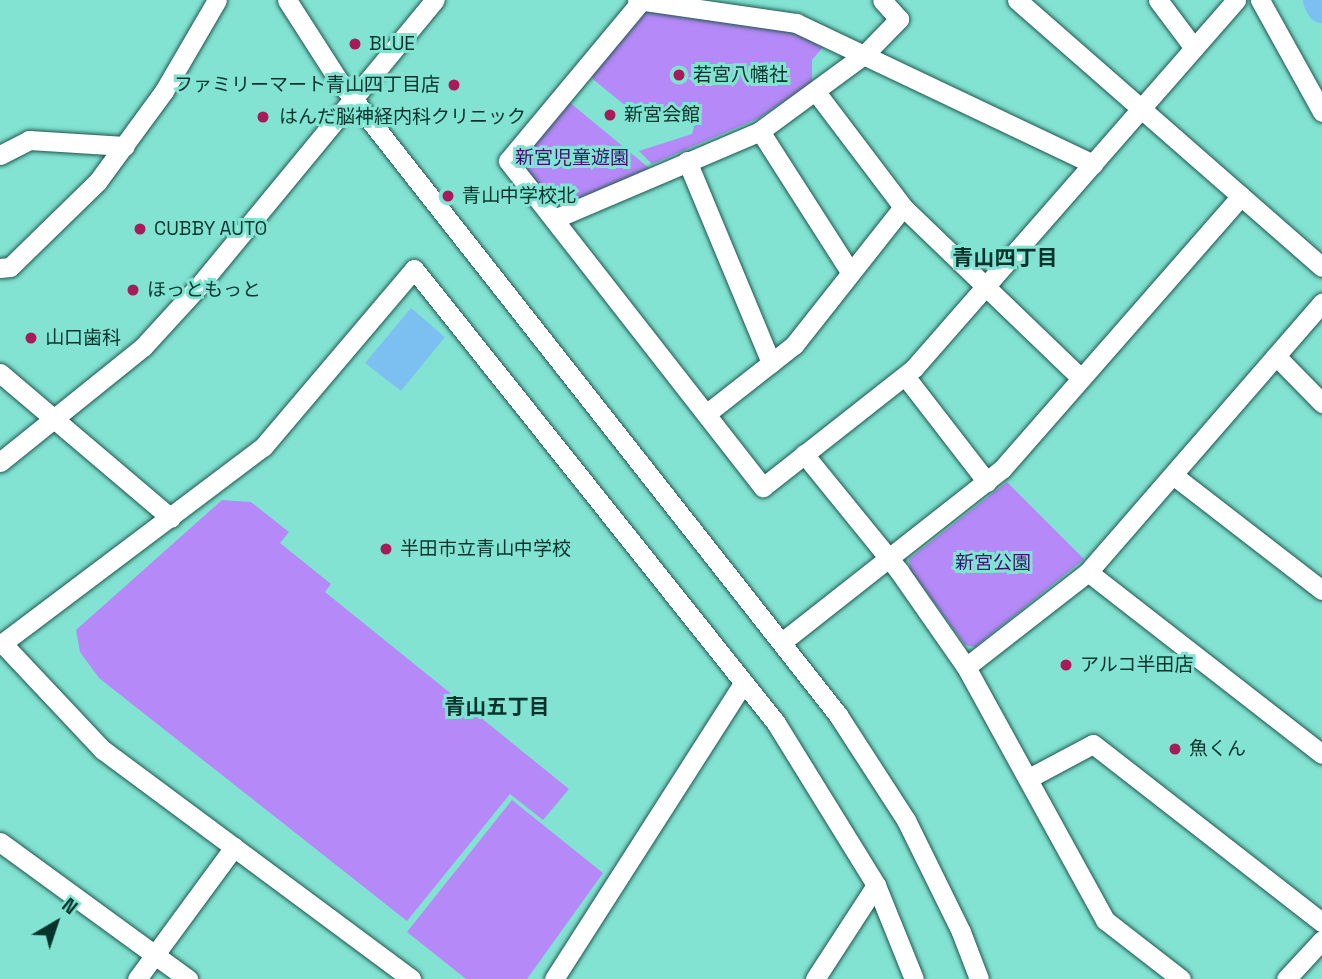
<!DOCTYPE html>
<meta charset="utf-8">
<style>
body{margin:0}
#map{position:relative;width:1322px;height:979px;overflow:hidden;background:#82e3d2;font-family:"Space Grotesk","Noto Sans JP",sans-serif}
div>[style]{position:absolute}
.green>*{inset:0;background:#b589f7}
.water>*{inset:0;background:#7cc0f1}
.river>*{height:33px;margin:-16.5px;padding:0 16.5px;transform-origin:16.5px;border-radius:16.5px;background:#7cc0f1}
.roads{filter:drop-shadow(0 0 2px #21564d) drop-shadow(0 0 2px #21564d)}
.minor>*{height:19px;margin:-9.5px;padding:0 9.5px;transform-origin:9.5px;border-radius:9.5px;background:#fff}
.dots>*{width:19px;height:19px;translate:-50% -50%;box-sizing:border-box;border:4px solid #82e3d2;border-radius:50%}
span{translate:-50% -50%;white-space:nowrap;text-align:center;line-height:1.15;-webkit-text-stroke:6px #82e3d2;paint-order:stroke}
.poi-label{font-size:19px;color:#06332c}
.left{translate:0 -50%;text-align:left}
.right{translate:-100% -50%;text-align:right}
.park-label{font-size:19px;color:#430e73}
.neighbourhood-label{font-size:21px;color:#06332c;font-weight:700}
.north{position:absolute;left:21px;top:888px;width:70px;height:70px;-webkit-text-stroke:5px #82e3d2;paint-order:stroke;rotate:39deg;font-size:19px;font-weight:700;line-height:28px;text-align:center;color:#06332c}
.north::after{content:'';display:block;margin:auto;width:24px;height:32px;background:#06332c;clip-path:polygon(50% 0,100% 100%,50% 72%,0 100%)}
</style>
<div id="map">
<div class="green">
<div style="clip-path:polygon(649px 12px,793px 32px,823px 47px,812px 60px,812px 82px,759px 118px,652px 164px,639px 151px,692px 134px,694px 127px,685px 120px,643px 120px,589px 76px,637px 15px)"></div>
<div style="clip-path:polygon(568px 101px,649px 168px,562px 207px,553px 205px,521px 165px,520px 157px)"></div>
<div style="clip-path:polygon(1007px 482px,1084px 559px,975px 647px,965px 645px,910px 569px,909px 559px)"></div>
<div style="clip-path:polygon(222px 500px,251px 502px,289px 532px,280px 543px,331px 584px,325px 592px,569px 789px,543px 820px,510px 794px,407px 921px,99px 678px,80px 652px,76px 630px)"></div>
<div style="clip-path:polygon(512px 800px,603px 873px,527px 979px,466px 979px,407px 932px)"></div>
</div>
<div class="water">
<div style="clip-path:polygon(411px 308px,445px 337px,401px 391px,365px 363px)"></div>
</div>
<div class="river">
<div style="left:1319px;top:0;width:7px;rotate:63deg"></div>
</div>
<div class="roads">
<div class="minor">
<div style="left:287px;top:0;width:96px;rotate:57.3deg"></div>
<div style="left:339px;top:81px;width:807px;rotate:51.79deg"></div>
<div style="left:838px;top:715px;width:125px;rotate:57.1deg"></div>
<div style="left:906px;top:820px;width:125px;rotate:63.8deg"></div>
<div style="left:961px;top:932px;width:50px;rotate:69deg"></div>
<div style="left:637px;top:0;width:161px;rotate:8.2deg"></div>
<div style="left:796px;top:23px;width:329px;rotate:25.4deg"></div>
<div style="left:642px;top:0;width:209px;rotate:129.8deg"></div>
<div style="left:508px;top:161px;width:414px;rotate:52deg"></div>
<div style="left:763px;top:487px;width:192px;rotate:-38.2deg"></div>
<div style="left:914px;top:368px;width:489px;rotate:-48.8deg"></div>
<div style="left:1017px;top:0;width:405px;rotate:41.2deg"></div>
<div style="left:1158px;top:0;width:60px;rotate:53.1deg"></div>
<div style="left:1260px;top:0;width:128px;rotate:61deg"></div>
<div style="left:816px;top:92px;width:144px;rotate:52.9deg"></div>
<div style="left:903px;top:207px;width:247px;rotate:43.9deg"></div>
<div style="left:760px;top:131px;width:167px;rotate:57.4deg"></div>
<div style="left:0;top:155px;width:33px;rotate:-27deg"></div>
<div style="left:29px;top:140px;width:96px;rotate:3.6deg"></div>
<div style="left:687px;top:161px;width:219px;rotate:67.4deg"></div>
<div style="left:554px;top:219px;width:224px;rotate:-23.1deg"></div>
<div style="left:760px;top:131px;width:130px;rotate:-36.3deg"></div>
<div style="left:865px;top:54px;width:49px;rotate:-45.8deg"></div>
<div style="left:899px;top:19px;width:25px;rotate:-132deg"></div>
<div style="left:0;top:268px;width:10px;rotate:-6deg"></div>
<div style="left:10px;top:267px;width:123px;rotate:-44.3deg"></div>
<div style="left:98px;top:181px;width:112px;rotate:-53.7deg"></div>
<div style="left:164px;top:91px;width:105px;rotate:-59.8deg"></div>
<div style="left:1276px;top:356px;width:66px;rotate:45.6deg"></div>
<div style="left:0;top:373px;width:224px;rotate:40.3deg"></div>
<div style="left:905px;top:376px;width:134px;rotate:52.3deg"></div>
<div style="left:706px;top:414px;width:112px;rotate:-38.1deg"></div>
<div style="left:794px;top:345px;width:176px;rotate:-51.7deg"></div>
<div style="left:804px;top:454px;width:151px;rotate:50.9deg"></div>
<div style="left:899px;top:571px;width:117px;rotate:55.1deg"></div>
<div style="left:966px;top:667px;width:289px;rotate:61.2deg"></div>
<div style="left:1105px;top:920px;width:96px;rotate:37.8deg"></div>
<div style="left:0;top:462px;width:184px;rotate:-38.8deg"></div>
<div style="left:143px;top:347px;width:81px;rotate:-47.5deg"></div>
<div style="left:198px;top:287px;width:372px;rotate:-50.5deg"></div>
<div style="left:1173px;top:475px;width:188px;rotate:37.7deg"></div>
<div style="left:1088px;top:572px;width:296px;rotate:37.9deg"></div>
<div style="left:782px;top:642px;width:280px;rotate:-38.2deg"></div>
<div style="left:1002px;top:469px;width:363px;rotate:-48.8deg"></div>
<div style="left:2px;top:643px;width:147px;rotate:46.7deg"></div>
<div style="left:103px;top:750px;width:384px;rotate:36.6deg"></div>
<div style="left:0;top:645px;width:329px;rotate:-37deg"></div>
<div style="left:263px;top:447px;width:233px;rotate:-49.7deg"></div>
<div style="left:414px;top:269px;width:581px;rotate:51.43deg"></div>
<div style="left:776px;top:723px;width:190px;rotate:58.3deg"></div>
<div style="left:876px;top:885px;width:101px;rotate:68deg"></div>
<div style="left:966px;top:667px;width:155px;rotate:-37.9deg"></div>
<div style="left:1088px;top:572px;width:357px;rotate:-49deg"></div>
<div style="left:1029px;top:778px;width:72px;rotate:-28deg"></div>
<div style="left:1093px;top:744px;width:290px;rotate:37.9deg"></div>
<div style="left:0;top:842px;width:233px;rotate:36.1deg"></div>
<div style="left:137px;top:979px;width:164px;rotate:-53.7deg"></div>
<div style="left:554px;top:979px;width:350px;rotate:-57.4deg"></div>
<div style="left:815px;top:979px;width:112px;rotate:-57deg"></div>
<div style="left:1286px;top:979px;width:53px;rotate:-47.3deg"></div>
</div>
</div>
<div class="dots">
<div style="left:355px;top:44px;background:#a81a59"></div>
<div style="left:679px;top:75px;background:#a81a59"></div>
<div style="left:454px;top:85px;background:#a81a59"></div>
<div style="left:610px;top:115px;background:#a81a59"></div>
<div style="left:263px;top:117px;background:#a81a59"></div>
<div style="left:448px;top:196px;background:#a81a59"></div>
<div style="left:140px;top:229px;background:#a81a59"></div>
<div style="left:133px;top:290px;background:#a81a59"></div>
<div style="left:31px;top:338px;background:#a81a59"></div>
<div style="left:386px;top:549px;background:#a81a59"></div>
<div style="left:1066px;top:665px;background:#a81a59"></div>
<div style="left:1175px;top:749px;background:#a81a59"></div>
</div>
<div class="poi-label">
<span class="left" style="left:369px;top:44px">BLUE</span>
<span class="left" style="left:693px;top:75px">若宮八幡社</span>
<span class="right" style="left:440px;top:85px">ファミリーマート青山四丁目店</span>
<span class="left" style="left:624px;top:115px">新宮会館</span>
<span class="left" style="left:279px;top:117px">はんだ脳神経内科クリニック</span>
<span class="left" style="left:462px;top:196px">青山中学校北</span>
<span class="left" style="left:154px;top:229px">CUBBY AUTO</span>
<span class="left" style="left:147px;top:290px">ほっともっと</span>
<span class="left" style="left:45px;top:338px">山口歯科</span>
<span class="left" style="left:400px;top:549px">半田市立青山中学校</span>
<span class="left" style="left:1080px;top:665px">アルコ半田店</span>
<span class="left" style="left:1189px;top:749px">魚くん</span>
</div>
<div class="park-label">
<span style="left:572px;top:158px">新宮児童遊園</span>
<span style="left:993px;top:563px">新宮公園</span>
</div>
<div class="neighbourhood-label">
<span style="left:1005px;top:258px">青山四丁目</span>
<span style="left:497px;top:707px">青山五丁目</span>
</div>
<div class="north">N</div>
</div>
